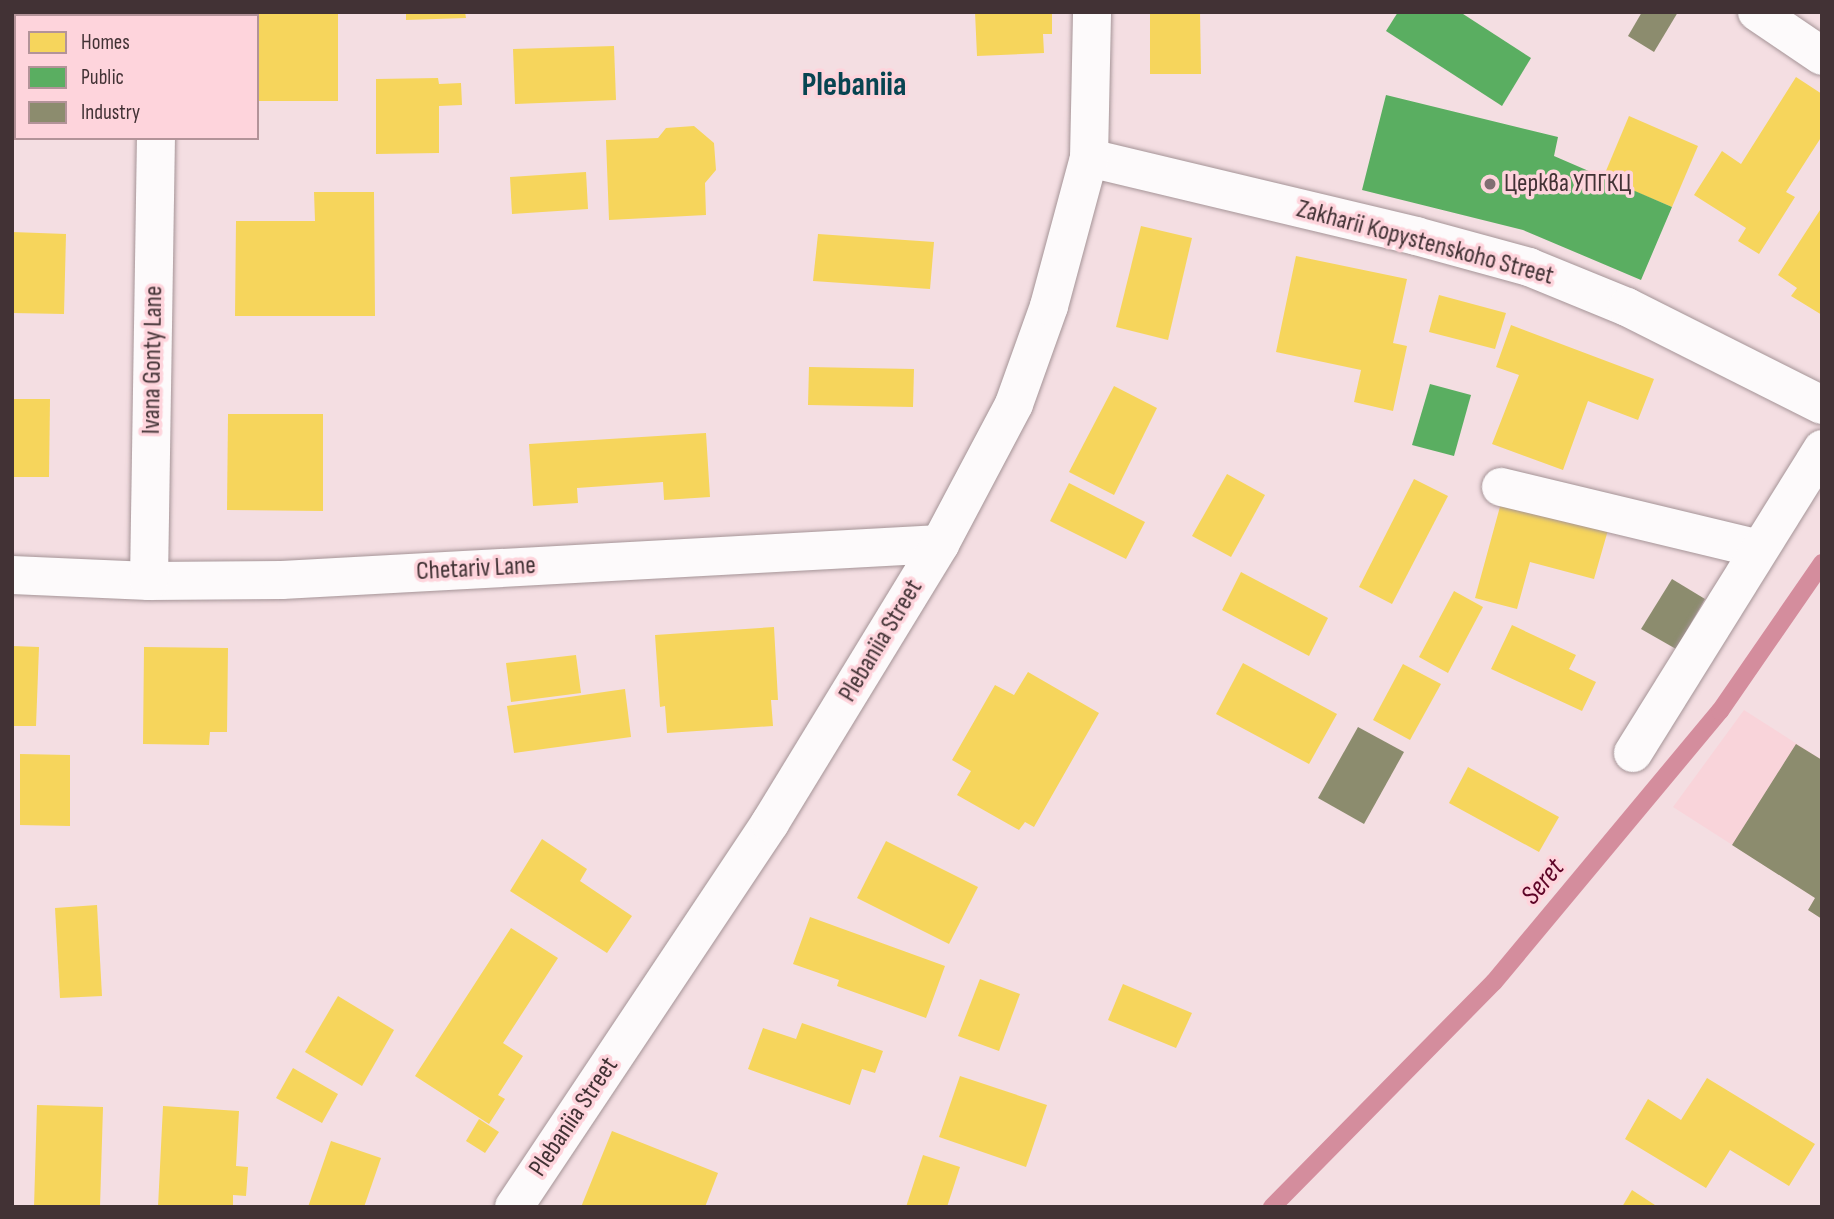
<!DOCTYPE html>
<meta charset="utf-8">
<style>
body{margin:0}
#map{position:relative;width:1834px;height:1219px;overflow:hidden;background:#f4dee2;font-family:"Sofia Sans Condensed",sans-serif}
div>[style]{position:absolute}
.built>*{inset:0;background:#f9d4da}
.homes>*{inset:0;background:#f6d55c}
.public>*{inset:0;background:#5aae61}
.industry>*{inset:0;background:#8c8c6e}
.stream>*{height:18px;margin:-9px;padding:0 9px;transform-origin:9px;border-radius:9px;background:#d48d9d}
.roads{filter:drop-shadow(0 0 2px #a59497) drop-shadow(0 0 2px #a59497)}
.minor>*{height:38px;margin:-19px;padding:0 19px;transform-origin:19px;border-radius:19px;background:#fdfafb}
.dots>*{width:19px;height:19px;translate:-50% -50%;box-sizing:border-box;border:4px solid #fed4dc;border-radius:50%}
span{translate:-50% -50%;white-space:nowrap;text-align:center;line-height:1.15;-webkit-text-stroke:7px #fed4dc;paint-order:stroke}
.poi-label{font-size:26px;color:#423235}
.left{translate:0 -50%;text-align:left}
.street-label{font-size:26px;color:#423235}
.water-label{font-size:28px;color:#5e0527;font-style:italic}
.district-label{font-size:33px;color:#084451;font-weight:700}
.frame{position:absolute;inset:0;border:14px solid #423235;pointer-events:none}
.legend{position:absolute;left:14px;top:14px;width:245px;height:126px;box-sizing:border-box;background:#fed4dc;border:2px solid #b39399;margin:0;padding:9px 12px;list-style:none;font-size:21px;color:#423235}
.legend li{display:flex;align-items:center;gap:14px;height:35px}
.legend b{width:35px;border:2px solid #b39399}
</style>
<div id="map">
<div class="built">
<div style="clip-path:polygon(1744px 710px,1822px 760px,1822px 919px,1808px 910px,1815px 898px,1673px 807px)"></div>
</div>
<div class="homes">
<div style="clip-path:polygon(237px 12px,338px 12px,338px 101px,257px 101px,257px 16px,237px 16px)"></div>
<div style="clip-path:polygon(406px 12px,465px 12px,466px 18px,406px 20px)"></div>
<div style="clip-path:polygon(975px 12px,1052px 12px,1052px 34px,1043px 34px,1044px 53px,977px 56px)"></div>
<div style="clip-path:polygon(1150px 12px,1200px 12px,1201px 74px,1150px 74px)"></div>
<div style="clip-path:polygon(12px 43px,16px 43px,16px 123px,12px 123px)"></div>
<div style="clip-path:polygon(614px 46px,616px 100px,515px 104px,513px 49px)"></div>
<div style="clip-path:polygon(1796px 77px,1822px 94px,1822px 136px,1786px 192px,1795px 197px,1759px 254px,1738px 241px,1746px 228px,1694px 195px,1722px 151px,1741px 164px)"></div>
<div style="clip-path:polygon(438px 78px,439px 84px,461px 83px,462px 105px,439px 106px,439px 153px,376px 154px,376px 79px)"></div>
<div style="clip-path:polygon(1629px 116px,1698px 146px,1672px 207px,1603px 178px)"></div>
<div style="clip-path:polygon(694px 126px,714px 143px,716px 170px,705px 183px,706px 215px,609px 220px,606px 140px,658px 138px,666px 128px)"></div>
<div style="clip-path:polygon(586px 172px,588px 209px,512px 214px,510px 177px)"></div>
<div style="clip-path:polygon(314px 192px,374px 192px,375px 316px,235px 316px,236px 221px,315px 221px)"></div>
<div style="clip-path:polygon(1822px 207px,1822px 315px,1791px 296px,1797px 288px,1778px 275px)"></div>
<div style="clip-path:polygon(1141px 226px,1192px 238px,1168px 340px,1116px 327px)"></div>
<div style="clip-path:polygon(12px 232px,66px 234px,64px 314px,12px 313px)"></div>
<div style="clip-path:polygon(818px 234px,934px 242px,930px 289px,813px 281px)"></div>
<div style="clip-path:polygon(1296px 256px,1407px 279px,1393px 343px,1407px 346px,1393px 411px,1354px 402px,1361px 370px,1276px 352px)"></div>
<div style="clip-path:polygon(1439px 295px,1506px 313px,1495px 349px,1429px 332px)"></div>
<div style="clip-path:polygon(1511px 325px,1654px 379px,1638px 420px,1588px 401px,1563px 470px,1492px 444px,1519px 375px,1496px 367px)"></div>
<div style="clip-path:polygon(809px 367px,914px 369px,913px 407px,808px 405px)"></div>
<div style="clip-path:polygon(1114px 386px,1157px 408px,1114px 495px,1069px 472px)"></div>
<div style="clip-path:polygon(12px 399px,50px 399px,49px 477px,12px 477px)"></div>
<div style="clip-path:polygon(228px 414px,323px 414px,323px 511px,227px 510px)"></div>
<div style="clip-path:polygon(706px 433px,710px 497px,664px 500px,663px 482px,577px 488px,578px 503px,533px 506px,529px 444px)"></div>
<div style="clip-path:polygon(1227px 474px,1265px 495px,1231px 557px,1192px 536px)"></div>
<div style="clip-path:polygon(1414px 479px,1448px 496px,1392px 604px,1359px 587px)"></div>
<div style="clip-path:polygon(1069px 483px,1145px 522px,1126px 559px,1050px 521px)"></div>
<div style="clip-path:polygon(1501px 503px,1608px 530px,1594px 579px,1530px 562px,1517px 609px,1475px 598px)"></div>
<div style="clip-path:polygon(1241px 572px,1328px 618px,1309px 656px,1222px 610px)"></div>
<div style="clip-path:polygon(1454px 591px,1483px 607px,1448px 673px,1419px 657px)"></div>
<div style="clip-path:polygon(1512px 625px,1576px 655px,1569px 669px,1596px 682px,1582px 711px,1491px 669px)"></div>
<div style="clip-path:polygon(774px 627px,778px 700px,771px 700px,773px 726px,667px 733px,665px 706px,660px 707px,655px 635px)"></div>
<div style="clip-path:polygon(12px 646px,39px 647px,36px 726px,12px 726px)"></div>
<div style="clip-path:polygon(144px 647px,228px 648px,227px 732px,210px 732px,209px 745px,143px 744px)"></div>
<div style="clip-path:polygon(576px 655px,581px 693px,511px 702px,506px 663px)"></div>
<div style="clip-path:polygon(1243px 663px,1337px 714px,1309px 764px,1216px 714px)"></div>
<div style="clip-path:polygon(1403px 664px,1441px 684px,1410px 740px,1373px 720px)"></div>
<div style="clip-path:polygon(1028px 672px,1099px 713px,1034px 827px,1025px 822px,1019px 830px,957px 795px,971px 771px,952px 760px,995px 685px,1014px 695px)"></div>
<div style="clip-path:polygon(625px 689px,631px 737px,514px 753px,507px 706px)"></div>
<div style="clip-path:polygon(20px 754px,70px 755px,70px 826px,20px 825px)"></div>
<div style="clip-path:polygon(1468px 767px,1559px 817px,1539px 852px,1449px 803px)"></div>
<div style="clip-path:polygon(542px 839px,587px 869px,580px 881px,632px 916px,607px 953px,510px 891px)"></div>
<div style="clip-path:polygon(886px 841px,978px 887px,949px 944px,857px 898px)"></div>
<div style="clip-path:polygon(97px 905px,102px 996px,60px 998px,55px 908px)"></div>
<div style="clip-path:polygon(810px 917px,945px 966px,926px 1018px,837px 986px,839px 980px,793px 964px)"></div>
<div style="clip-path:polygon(511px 928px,558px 958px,503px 1043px,523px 1056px,498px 1095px,505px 1099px,489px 1124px,415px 1076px)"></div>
<div style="clip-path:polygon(980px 979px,1020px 994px,999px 1051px,958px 1036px)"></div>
<div style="clip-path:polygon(1123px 984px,1192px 1013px,1176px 1048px,1108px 1020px)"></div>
<div style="clip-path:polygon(338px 996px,394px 1030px,362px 1086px,305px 1052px)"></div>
<div style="clip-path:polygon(802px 1023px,883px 1051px,875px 1073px,862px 1069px,850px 1105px,748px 1069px,763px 1028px,796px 1039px)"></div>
<div style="clip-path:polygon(293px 1068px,338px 1094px,322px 1123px,276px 1098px)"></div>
<div style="clip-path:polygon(960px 1076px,1047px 1105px,1026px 1167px,939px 1137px)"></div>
<div style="clip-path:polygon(1707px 1078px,1815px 1144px,1789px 1186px,1730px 1150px,1706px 1188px,1625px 1139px,1648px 1099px,1681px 1120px)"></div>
<div style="clip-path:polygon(37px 1105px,103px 1107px,100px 1207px,34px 1207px)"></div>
<div style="clip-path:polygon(163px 1106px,239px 1111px,236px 1166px,248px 1167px,246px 1196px,233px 1195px,233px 1207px,158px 1207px)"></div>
<div style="clip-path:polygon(479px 1119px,499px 1132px,485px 1153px,466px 1141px)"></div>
<div style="clip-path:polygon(612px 1131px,718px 1173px,705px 1207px,581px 1207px)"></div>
<div style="clip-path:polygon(331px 1141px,381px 1158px,364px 1207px,308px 1207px)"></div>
<div style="clip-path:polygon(923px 1155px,960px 1167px,947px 1207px,906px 1207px)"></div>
<div style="clip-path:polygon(1632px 1190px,1658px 1207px,1622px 1207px)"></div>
</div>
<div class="public">
<div style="clip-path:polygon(1398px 12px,1460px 12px,1531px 58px,1502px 106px,1386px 31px)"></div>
<div style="clip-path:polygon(1386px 95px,1558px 137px,1554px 156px,1672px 207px,1641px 280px,1523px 230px,1362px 190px)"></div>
<div style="clip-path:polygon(1430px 384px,1471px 395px,1454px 456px,1412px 445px)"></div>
</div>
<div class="industry">
<div style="clip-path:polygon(1642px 12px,1678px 12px,1654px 52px,1628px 36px)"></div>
<div style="clip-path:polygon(1672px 579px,1705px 599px,1676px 649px,1641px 629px)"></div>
<div style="clip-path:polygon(1358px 727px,1404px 752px,1364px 824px,1318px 798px)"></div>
<div style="clip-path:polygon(1796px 744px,1822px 760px,1822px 919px,1808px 910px,1815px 898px,1732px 845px)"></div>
</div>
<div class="stream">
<div style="left:1272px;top:1207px;width:316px;rotate:-45.4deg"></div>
<div style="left:1494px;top:982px;width:353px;rotate:-50.2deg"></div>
<div style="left:1720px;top:711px;width:180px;rotate:-55.4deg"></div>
</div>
<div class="roads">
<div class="minor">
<div style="left:1757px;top:12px;width:78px;rotate:34.1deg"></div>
<div style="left:158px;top:16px;width:4px;rotate:-90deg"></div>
<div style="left:1089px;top:158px;width:336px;rotate:13.4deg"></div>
<div style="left:1416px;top:236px;width:117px;rotate:15.3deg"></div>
<div style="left:1529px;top:267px;width:106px;rotate:22.2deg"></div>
<div style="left:1627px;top:307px;width:218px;rotate:26.7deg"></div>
<div style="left:1501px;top:487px;width:265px;rotate:13.5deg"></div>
<div style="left:12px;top:575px;width:137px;rotate:2.5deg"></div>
<div style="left:149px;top:581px;width:133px;rotate:-0.4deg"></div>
<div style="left:282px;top:580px;width:659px;rotate:-3.13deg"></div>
<div style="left:149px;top:581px;width:443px;rotate:-89.1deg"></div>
<div style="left:1633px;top:753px;width:358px;rotate:-58.1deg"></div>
<div style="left:514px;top:1207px;width:462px;rotate:-56.3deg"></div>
<div style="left:770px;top:823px;width:327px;rotate:-58.6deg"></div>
<div style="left:940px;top:544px;width:158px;rotate:-62.1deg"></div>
<div style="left:1014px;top:404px;width:104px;rotate:-70.3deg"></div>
<div style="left:1049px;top:306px;width:153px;rotate:-74.9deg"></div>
<div style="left:1089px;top:158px;width:146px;rotate:-88.8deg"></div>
</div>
</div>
<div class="dots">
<div style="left:1490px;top:184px;background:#806e72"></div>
</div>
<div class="poi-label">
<span class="left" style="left:1504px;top:184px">Церква УПГКЦ</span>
</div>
<div class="street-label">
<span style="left:1425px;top:243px;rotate:15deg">Zakharii Kopystenskoho Street</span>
<span style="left:153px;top:360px;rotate:-89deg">Ivana Gonty Lane</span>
<span style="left:476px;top:569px;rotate:-3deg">Chetariv Lane</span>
<span style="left:881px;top:641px;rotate:-59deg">Plebaniia Street</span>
<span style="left:574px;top:1117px;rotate:-56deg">Plebaniia Street</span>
</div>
<div class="water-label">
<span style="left:1543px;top:882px;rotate:-50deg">Seret</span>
</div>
<div class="district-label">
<span style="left:854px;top:86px">Plebaniia</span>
</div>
<div class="frame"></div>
<ul class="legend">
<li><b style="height:19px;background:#f6d55c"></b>Homes</li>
<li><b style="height:19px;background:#5aae61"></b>Public</li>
<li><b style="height:19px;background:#8c8c6e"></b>Industry</li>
</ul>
</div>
